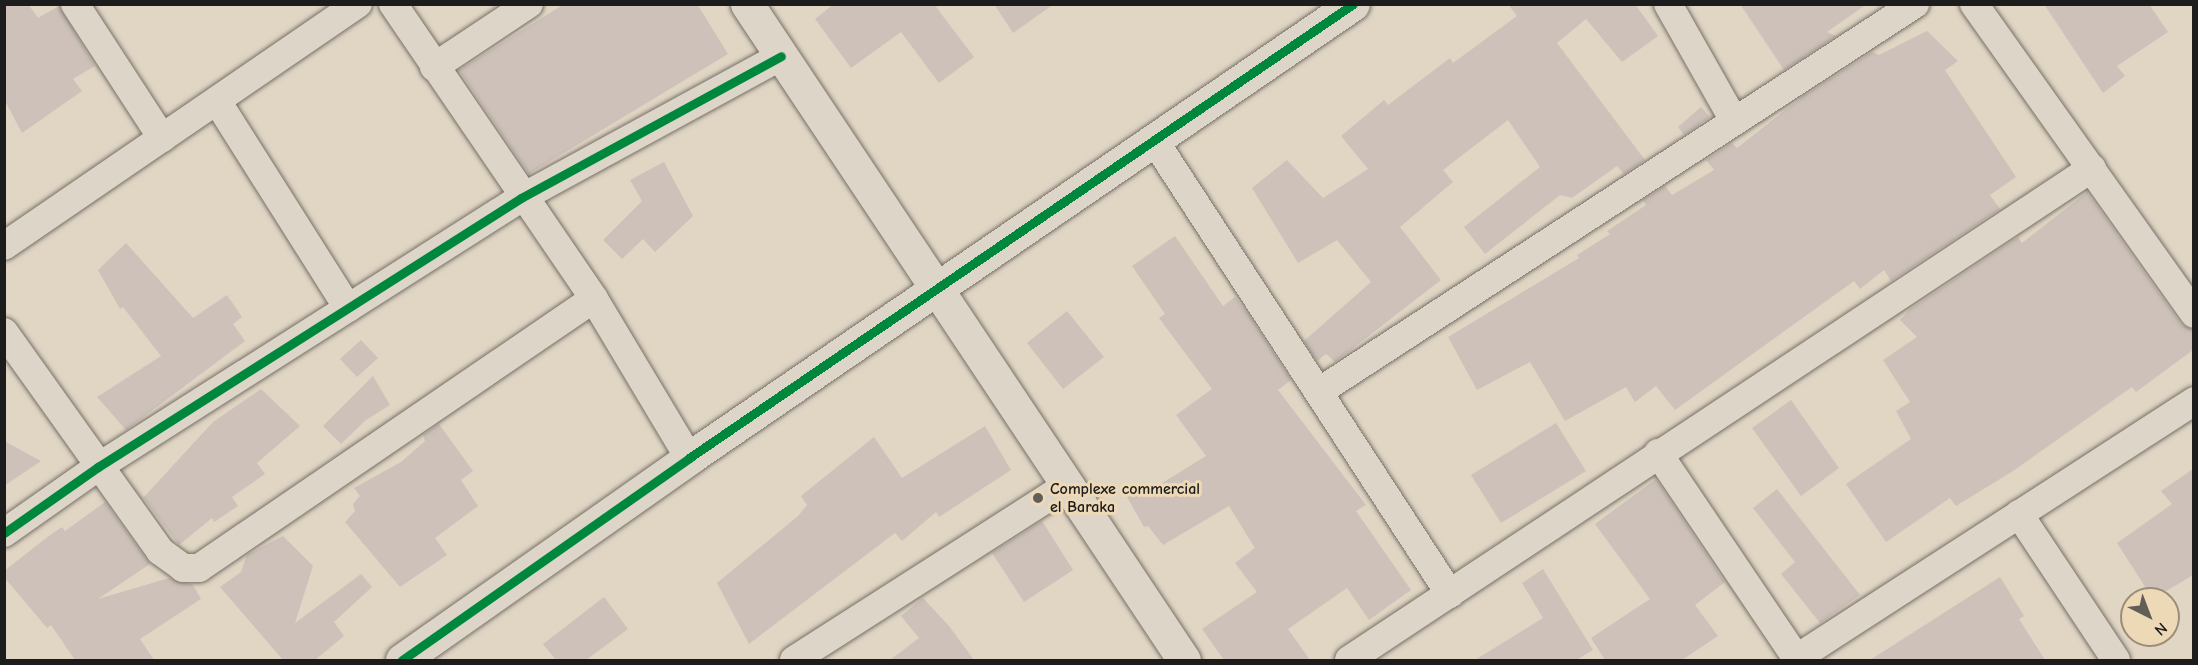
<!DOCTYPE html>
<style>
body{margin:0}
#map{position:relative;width:2198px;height:665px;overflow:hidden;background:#e1d6c4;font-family:"Comic Neue",sans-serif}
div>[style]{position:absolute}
.building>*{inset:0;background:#cdc1b9}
.roads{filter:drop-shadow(0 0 2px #757068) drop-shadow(0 0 2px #757068)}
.street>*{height:28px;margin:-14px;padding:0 14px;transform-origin:14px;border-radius:14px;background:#ddd5c8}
.secondary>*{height:33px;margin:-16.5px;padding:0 16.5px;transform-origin:16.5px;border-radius:16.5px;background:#ddd5c8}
.cycleway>*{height:9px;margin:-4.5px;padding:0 4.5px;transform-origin:4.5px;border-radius:4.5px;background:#00873e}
.dots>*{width:16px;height:16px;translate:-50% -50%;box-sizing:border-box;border:3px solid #eed9b7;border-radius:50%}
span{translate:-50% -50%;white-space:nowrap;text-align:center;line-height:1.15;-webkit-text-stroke:6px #eed9b7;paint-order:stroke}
.poi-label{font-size:16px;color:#1c1c1c;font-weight:700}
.left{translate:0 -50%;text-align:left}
.frame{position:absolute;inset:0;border:6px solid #1c1c1c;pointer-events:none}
.north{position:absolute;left:2120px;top:587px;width:60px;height:60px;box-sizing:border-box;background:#eed9b7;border:2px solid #9a8d79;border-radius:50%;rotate:138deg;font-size:16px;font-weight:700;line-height:24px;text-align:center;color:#1c1c1c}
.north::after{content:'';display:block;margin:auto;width:21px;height:27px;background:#615d57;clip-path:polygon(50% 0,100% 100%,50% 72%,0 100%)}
</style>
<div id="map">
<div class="building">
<div style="clip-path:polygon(4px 4px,28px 4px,38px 18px,59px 6px,95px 66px,73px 79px,82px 91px,22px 133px,4px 99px)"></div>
<div style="clip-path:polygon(564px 4px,697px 4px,728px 54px,529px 174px,459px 70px)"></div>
<div style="clip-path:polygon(834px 4px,940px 4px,936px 7px,974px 57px,939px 83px,901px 32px,851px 68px,815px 19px)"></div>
<div style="clip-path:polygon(994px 4px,1054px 4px,1013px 33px)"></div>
<div style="clip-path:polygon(1508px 4px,1635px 4px,1658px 36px,1622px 62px,1586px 19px,1557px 43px,1645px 160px,1624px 174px,1617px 166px,1572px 198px,1560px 195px,1485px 254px,1464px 227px,1540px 167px,1508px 120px,1443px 170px,1453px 182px,1400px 227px,1441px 280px,1335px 362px,1326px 354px,1317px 361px,1304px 341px,1371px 282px,1337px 240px,1298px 263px,1252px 188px,1287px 160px,1323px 198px,1368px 169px,1341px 136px,1384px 100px,1388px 105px,1450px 58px,1453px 63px,1517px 16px)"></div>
<div style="clip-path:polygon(1740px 4px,1867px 4px,1827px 32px,1836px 36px,1784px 70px)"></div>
<div style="clip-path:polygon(2044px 4px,2149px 4px,2168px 32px,2117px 66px,2125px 76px,2103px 93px)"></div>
<div style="clip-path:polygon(1927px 31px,1958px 61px,1945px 70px,2016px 177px,1990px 195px,2000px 209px,1891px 281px,1884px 270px,1860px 289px,1854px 281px,1675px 410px,1656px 386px,1635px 402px,1626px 387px,1565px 421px,1530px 362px,1477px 390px,1448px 337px,1579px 258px,1577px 255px,1610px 234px,1607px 231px,1646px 205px,1643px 200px,1665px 186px,1672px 195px,1714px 170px,1706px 160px,1732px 143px,1737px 148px,1802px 97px,1872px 52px,1879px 55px)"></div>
<div style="clip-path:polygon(1701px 107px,1710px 117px,1684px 135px,1678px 127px)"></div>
<div style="clip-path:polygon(664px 162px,693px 216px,655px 252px,643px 239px,622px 259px,603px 240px,642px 201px,630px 180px)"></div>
<div style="clip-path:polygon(2087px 192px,2181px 324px,2193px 330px,2193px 350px,2136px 392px,2132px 387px,2013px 471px,1956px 506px,1950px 498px,1886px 542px,1846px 484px,1911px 439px,1896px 411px,1910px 402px,1883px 360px,1917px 337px,1900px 320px,1910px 309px,2018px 237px,2022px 243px)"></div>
<div style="clip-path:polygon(1175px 236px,1223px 306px,1235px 297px,1249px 315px,1291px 380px,1278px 390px,1366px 505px,1356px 511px,1411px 590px,1369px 620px,1347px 588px,1288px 629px,1310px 660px,1224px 660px,1202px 629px,1257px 592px,1235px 563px,1255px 548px,1229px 506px,1163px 545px,1148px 526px,1144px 527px,1127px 497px,1148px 485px,1151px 490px,1206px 456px,1176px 415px,1212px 389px,1159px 318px,1165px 314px,1132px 266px)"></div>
<div style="clip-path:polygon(126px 243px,193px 318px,227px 295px,242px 317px,233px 324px,245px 341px,126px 430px,97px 397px,161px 356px,123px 307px,120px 309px,98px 270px)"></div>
<div style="clip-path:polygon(1067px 311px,1104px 357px,1063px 389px,1027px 343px)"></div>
<div style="clip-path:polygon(361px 340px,378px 358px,357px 377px,340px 359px)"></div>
<div style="clip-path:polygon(373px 376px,390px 405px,366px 420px,341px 444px,323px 426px)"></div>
<div style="clip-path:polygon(261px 389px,300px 426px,257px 463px,265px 474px,232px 497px,238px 506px,214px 522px,212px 518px,179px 545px,132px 483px,143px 498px,213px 422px)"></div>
<div style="clip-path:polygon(1791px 400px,1839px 468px,1801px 496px,1752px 428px)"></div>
<div style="clip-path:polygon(1556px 423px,1586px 471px,1501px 523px,1471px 475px)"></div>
<div style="clip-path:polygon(439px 424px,473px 471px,461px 480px,478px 506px,435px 538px,447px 555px,400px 587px,345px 522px,355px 511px,353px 504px,360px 496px,354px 488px,401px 462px,425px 441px,423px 435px)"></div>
<div style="clip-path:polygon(985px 426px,1011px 470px,939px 517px,936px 512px,902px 541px,895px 533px,749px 644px,717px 583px,798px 516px,807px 505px,801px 496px,874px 437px,902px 478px)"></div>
<div style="clip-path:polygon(4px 441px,41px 461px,4px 486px)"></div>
<div style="clip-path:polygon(2193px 469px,2193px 575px,2153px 599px,2117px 543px,2172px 504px,2161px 491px)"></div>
<div style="clip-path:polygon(1656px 479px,1725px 582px,1695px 605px,1718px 636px,1682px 660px,1605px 660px,1591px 638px,1650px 599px,1595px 524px)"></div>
<div style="clip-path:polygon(1777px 489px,1860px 595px,1820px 623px,1781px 574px,1795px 562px,1753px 508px)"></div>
<div style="clip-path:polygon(105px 502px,150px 564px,98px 599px,169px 578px,193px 585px,201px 599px,140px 639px,154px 660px,75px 660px,51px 625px,47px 628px,4px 577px,4px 571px,50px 535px,62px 527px,65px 531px)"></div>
<div style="clip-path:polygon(1042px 521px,1073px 570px,1024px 602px,992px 553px)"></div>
<div style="clip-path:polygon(283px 536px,313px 566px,295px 623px,361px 574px,372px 587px,334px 622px,344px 636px,315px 660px,283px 660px,220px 587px,241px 572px,247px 555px)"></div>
<div style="clip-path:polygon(1543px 569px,1593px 650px,1576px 660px,1475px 660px,1543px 618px,1522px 583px)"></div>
<div style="clip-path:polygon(2000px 577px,2024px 616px,2019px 619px,2045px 660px,1870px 660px)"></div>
<div style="clip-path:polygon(604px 597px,628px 629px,586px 660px,556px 660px,543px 644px)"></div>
<div style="clip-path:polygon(923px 598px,949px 626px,974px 660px,890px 660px,919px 638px,901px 616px)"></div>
</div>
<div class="roads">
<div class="street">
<div style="left:75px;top:4px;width:160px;rotate:57deg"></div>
<div style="left:393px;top:4px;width:357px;rotate:55.7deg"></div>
<div style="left:594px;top:299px;width:185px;rotate:59.1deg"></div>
<div style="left:1668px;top:4px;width:132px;rotate:60.5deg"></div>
<div style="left:1974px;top:4px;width:380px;rotate:54.6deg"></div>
<div style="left:434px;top:67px;width:114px;rotate:-33.6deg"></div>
<div style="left:217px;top:101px;width:245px;rotate:57.7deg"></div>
<div style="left:1154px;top:140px;width:542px;rotate:56.9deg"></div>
<div style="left:4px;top:246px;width:429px;rotate:-34.4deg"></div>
<div style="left:4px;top:332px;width:269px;rotate:54.5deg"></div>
<div style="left:160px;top:551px;width:29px;rotate:36deg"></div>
<div style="left:183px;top:568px;width:16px"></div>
<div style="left:199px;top:568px;width:478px;rotate:-34.3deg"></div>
<div style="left:1320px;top:391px;width:710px;rotate:-33.04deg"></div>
<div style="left:1658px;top:453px;width:249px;rotate:56deg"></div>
<div style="left:2019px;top:514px;width:175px;rotate:56.4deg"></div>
<div style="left:4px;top:533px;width:115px;rotate:-35.1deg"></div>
<div style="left:98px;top:467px;width:501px;rotate:-32.45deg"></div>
<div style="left:521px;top:198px;width:296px;rotate:-28.6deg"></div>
<div style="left:794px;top:660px;width:325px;rotate:-32.6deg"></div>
<div style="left:1349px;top:660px;width:891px;rotate:-33.51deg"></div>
<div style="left:1794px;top:660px;width:477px;rotate:-32.9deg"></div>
</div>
<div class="secondary">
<div style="left:747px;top:4px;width:788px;rotate:56.33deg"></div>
<div style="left:402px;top:660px;width:351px;rotate:-35.1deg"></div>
<div style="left:689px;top:458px;width:804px;rotate:-34.36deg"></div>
</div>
</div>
<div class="cycleway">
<div style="left:4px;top:533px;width:115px;rotate:-35.1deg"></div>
<div style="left:98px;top:467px;width:501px;rotate:-32.45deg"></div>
<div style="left:521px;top:198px;width:296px;rotate:-28.6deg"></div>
<div style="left:402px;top:660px;width:351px;rotate:-35.1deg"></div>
<div style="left:689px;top:458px;width:804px;rotate:-34.36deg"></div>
</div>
<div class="dots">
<div style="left:1038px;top:498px;background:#615d57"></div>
</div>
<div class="poi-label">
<span class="left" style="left:1050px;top:498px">Complexe commercial<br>el Baraka</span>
</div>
<div class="frame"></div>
<div class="north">N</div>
</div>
